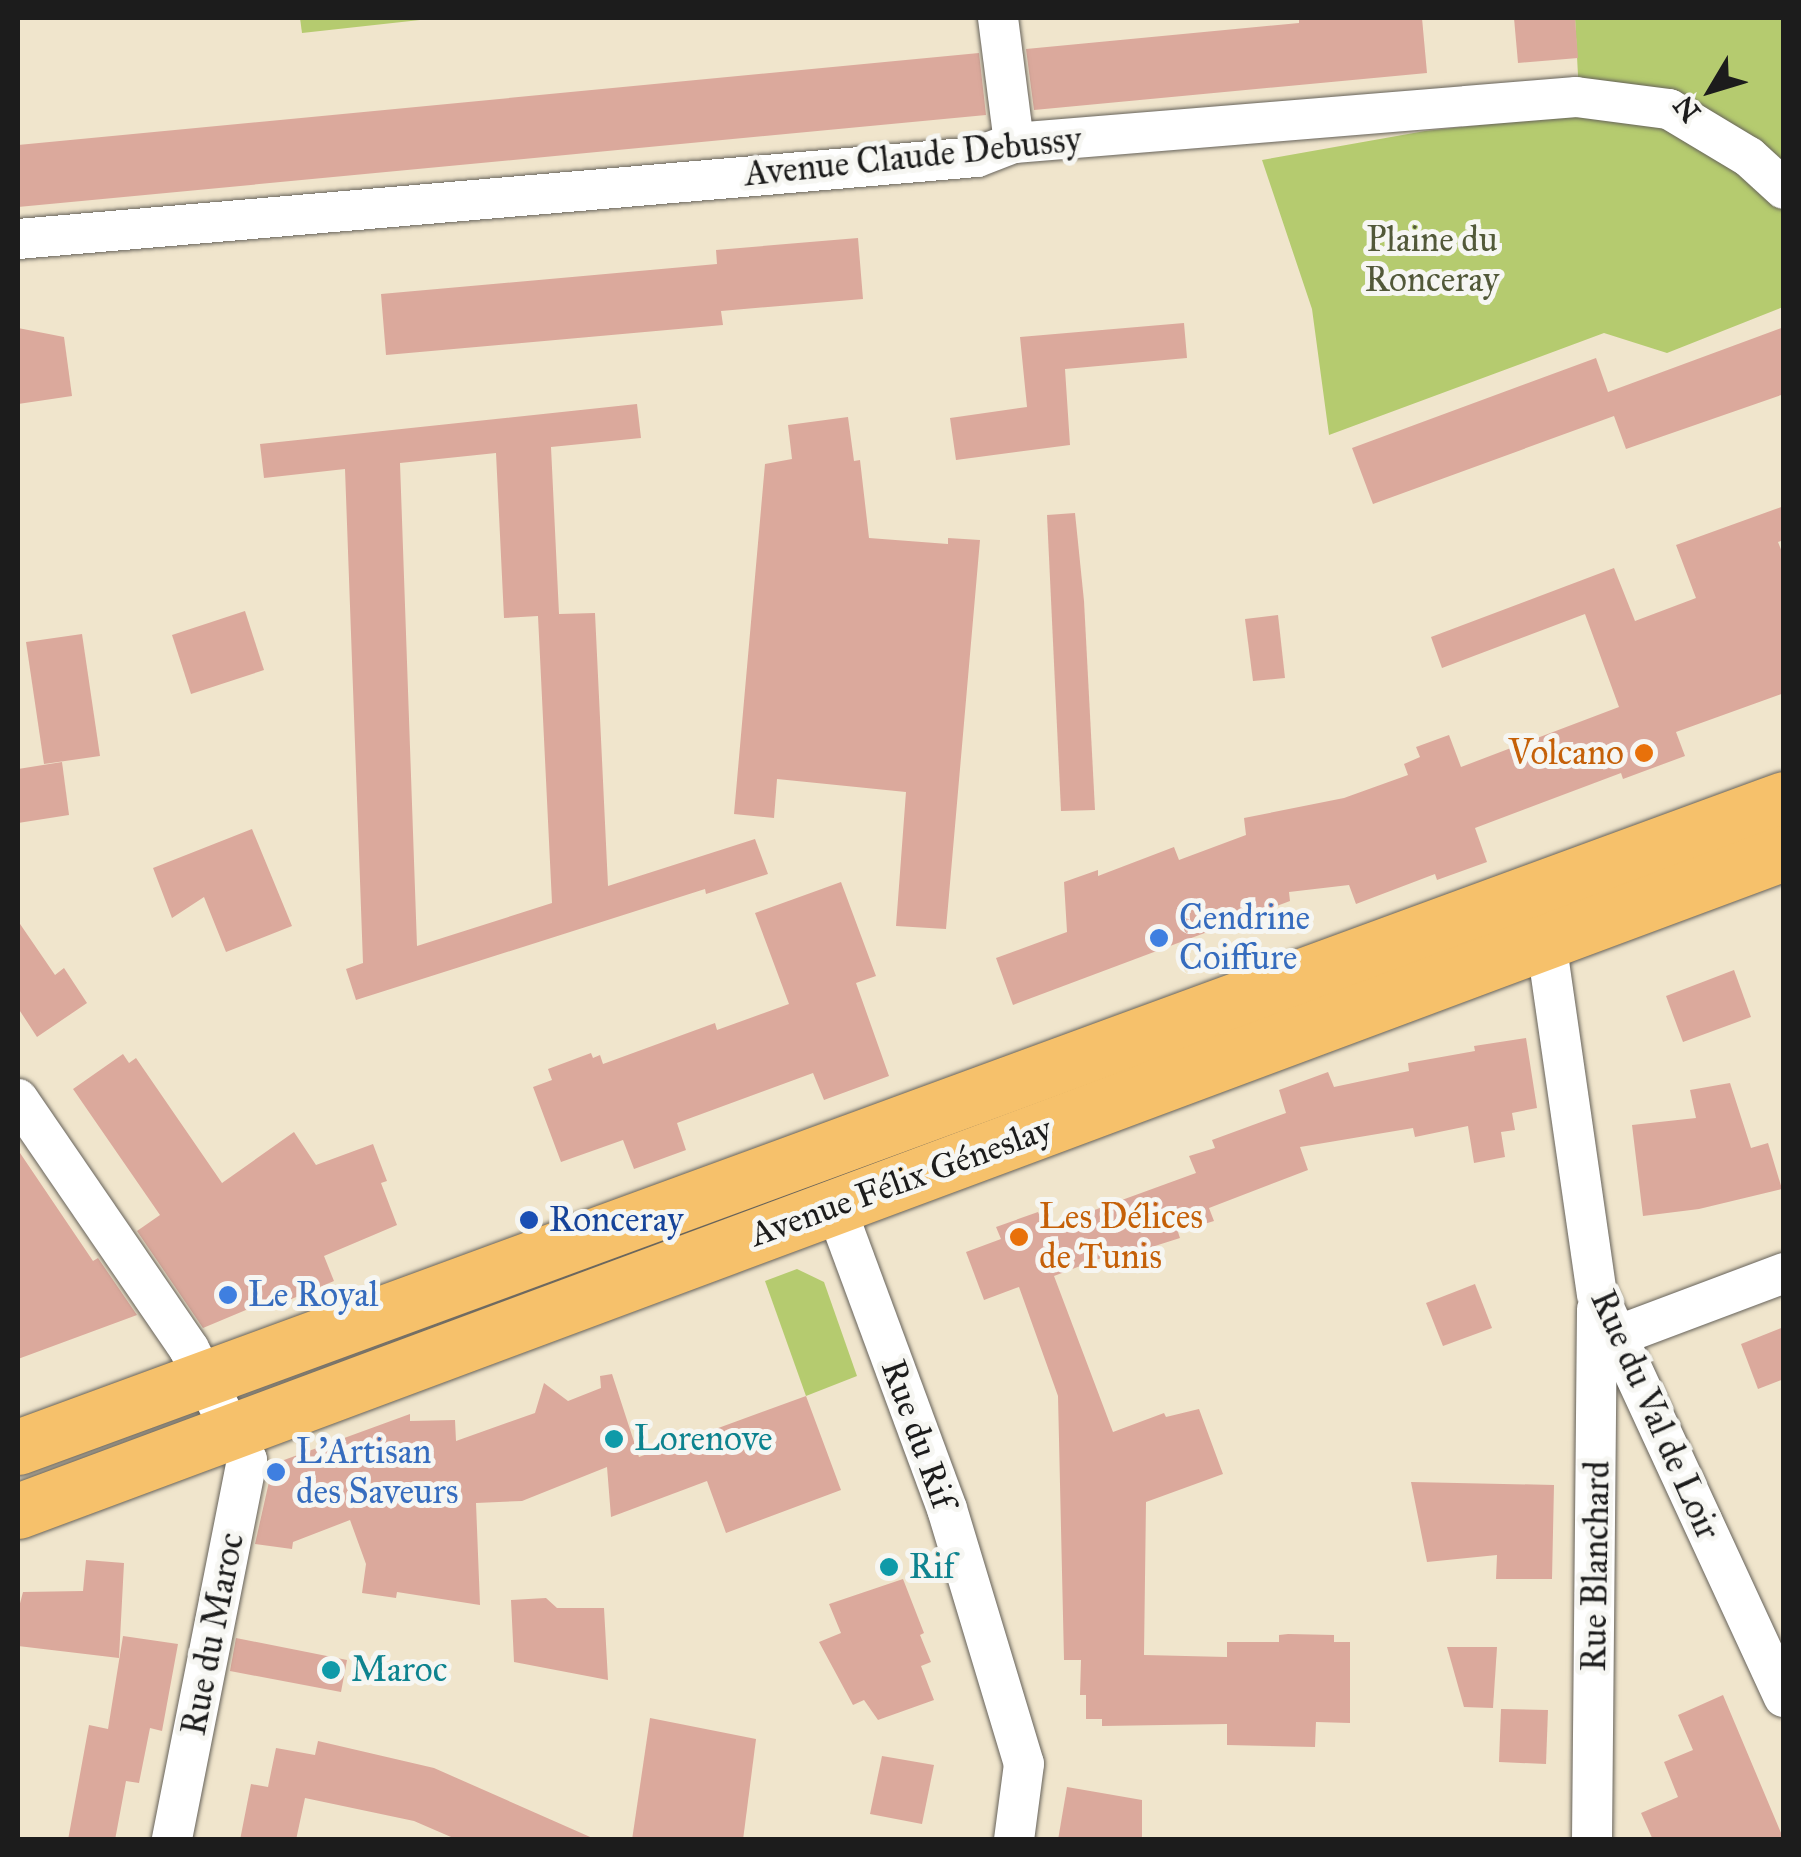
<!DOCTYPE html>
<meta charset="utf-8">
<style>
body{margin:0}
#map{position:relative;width:1801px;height:1857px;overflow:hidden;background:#f0e5cc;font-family:"IM FELL Great Primer",serif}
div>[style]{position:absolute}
.green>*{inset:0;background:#b5cb6f}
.building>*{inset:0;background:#dba99c}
.roads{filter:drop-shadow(0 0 2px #66625a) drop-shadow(0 0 2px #66625a)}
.street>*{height:40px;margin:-20px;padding:0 20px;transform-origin:20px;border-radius:20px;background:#fff}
.primary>*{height:55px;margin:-27.5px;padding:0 27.5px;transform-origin:27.5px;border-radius:27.5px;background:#f6c16b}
.dots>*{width:28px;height:28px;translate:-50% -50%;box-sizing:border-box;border:5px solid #f6f6f2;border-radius:50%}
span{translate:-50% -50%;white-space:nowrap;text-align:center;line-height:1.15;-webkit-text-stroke:10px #f6f6f2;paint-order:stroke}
.street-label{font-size:35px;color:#1c1c1c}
.park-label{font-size:35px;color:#525939}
.food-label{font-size:35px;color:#c56008}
.right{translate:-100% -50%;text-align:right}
.left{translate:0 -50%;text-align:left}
.shop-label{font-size:35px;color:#366cbe}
.transit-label{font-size:35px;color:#164399}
.culture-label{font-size:35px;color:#0d838f}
.frame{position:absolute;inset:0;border:20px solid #1c1c1c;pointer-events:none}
.north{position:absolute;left:1661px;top:40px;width:100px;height:100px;-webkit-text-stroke:8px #f6f6f2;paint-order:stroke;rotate:232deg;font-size:28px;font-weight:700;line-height:40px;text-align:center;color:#1c1c1c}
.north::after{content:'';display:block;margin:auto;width:35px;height:45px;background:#1c1c1c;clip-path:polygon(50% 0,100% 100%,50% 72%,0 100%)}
</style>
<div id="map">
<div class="green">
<div style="clip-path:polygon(300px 18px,438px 18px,302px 33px)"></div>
<div style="clip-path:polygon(1575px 18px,1783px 18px,1783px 307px,1667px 353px,1604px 333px,1329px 435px,1312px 309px,1262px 160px,1425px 131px,1580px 114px)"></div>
<div style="clip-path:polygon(797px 1269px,824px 1282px,857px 1376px,806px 1396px,765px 1281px)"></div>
</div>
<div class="building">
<div style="clip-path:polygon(1299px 18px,1422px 18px,1427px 73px,1034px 110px,1026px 49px,1299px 23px)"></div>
<div style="clip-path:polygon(1514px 18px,1575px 18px,1578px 58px,1518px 63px)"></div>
<div style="clip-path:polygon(979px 53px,986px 115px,18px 207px,18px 145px)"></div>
<div style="clip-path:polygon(858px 238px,863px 299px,721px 311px,723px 325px,386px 355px,381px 294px,717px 264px,716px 250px)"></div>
<div style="clip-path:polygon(1184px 323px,1187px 358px,1065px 369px,1070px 445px,956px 460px,950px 418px,1027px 407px,1020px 337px)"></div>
<div style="clip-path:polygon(1784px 327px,1784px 394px,1626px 449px,1614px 416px,1373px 504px,1352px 448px,1596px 358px,1608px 392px)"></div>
<div style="clip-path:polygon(18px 328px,64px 337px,72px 396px,18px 404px)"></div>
<div style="clip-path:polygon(evenodd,637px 404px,641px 438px,551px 447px,559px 614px,595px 613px,608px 886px,755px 839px,768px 874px,706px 894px,705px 889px,356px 1000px,346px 969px,363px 963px,345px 469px,264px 478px,260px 444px,637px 404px,496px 453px,504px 618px,538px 616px,552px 903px,417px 946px,400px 463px,496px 453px)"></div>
<div style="clip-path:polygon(848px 417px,854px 461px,860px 460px,869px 538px,948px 544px,948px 538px,980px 540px,946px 929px,896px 926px,906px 792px,777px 779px,774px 818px,734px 814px,765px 464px,792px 459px,788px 425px)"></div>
<div style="clip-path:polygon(1784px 506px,1784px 540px,1778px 542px,1784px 557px,1784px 693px,1676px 732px,1685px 756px,1623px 779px,1621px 773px,1475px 828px,1487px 862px,1437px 880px,1435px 874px,1356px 904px,1349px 885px,1289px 892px,1290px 901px,1013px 1005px,996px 958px,1067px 932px,1064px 882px,1098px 870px,1098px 876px,1174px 847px,1179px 860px,1246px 835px,1244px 818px,1344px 798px,1408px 775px,1404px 764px,1420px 757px,1416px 747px,1449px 735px,1461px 767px,1619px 707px,1585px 614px,1442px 668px,1431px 637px,1614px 568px,1635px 621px,1696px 598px,1676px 545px)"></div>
<div style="clip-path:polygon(1075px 513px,1084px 601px,1095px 810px,1061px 811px,1047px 515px)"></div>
<div style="clip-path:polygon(245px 611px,264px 670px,191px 694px,172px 635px)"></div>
<div style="clip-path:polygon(1278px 615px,1285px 678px,1253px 681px,1245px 619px)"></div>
<div style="clip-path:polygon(82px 634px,100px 756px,44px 764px,26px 642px)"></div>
<div style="clip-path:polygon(62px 762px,69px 815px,18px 823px,18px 769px)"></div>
<div style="clip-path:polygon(252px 829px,292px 926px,226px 952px,204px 897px,172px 918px,153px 868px)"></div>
<div style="clip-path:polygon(841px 882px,876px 976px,856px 983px,889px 1076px,824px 1100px,813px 1073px,677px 1123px,686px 1150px,634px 1169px,623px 1140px,561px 1162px,533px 1087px,552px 1080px,548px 1069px,591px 1053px,593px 1058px,600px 1055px,603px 1064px,715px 1023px,717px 1030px,789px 1004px,755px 913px)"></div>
<div style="clip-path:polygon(18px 921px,55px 975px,64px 968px,87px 1003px,37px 1037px,18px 1008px)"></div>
<div style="clip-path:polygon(1734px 970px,1751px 1017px,1683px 1042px,1666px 996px)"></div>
<div style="clip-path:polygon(1526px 1038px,1537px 1108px,1512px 1113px,1515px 1130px,1501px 1132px,1505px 1157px,1474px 1163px,1468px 1126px,1415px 1137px,1413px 1128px,1300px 1147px,1308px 1170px,1209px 1208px,1214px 1221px,1178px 1232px,1180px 1238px,1136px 1252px,1133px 1246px,1054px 1276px,1113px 1432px,1164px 1413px,1166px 1417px,1199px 1409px,1223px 1474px,1146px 1502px,1144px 1655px,1227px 1657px,1227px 1642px,1279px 1642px,1279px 1635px,1288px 1634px,1334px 1635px,1334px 1642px,1350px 1642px,1350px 1723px,1316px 1722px,1315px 1747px,1227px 1745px,1227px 1724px,1102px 1726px,1102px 1719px,1086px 1719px,1086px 1695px,1080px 1695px,1081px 1660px,1064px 1660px,1058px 1396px,1019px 1287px,984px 1300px,966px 1252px,1001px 1239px,996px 1227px,1038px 1212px,1045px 1228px,1196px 1173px,1189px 1156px,1215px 1148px,1212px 1140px,1286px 1113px,1279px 1090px,1328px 1072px,1334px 1087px,1409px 1071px,1408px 1063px,1475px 1051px,1474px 1046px)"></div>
<div style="clip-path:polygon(123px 1054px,129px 1063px,136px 1058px,222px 1183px,294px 1132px,316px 1165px,373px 1144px,387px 1181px,381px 1183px,397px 1225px,324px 1256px,334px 1281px,282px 1303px,279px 1296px,203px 1328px,137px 1231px,160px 1215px,73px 1089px)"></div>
<div style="clip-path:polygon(1730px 1083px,1751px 1148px,1768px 1143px,1782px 1189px,1699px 1209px,1643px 1216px,1632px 1125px,1696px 1118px,1690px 1090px)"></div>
<div style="clip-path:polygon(18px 1150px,93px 1261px,98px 1258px,137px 1315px,18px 1359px)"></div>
<div style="clip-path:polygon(1475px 1284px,1492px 1328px,1443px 1346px,1426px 1303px)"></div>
<div style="clip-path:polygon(1784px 1327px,1784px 1379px,1758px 1389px,1741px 1344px)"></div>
<div style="clip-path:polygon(612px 1374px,639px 1457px,806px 1396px,841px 1490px,726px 1533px,707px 1481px,611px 1517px,607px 1467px,522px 1501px,476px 1503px,480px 1605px,397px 1592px,396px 1598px,362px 1593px,366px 1564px,350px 1520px,293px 1542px,292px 1549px,255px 1544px,273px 1464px,410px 1414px,410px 1421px,455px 1420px,456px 1441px,535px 1413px,544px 1383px,568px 1401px,601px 1388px,600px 1376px)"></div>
<div style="clip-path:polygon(1411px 1482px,1554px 1485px,1552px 1579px,1496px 1579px,1497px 1555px,1427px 1562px)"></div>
<div style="clip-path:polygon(86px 1560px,124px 1563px,119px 1658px,18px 1646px,18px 1611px,23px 1592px,83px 1591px)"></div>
<div style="clip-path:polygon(903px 1579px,924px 1633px,920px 1635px,931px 1662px,921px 1666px,934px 1700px,878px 1720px,864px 1700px,853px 1705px,819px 1642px,841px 1633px,829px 1604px)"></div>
<div style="clip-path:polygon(546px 1598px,557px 1608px,604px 1608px,608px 1680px,514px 1662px,511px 1600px)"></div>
<div style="clip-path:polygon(123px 1636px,178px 1644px,162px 1731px,150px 1728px,139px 1783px,126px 1781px,115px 1840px,68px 1840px,89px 1725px,108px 1729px)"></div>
<div style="clip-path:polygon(236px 1638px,347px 1660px,341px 1692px,230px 1671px)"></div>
<div style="clip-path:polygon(1447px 1647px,1497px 1647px,1493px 1708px,1464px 1707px)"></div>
<div style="clip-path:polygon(1723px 1695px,1784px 1840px,1653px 1840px,1641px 1813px,1678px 1797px,1664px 1762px,1693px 1750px,1678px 1715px)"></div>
<div style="clip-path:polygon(1501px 1709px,1548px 1710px,1546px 1764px,1499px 1762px)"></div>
<div style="clip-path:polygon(650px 1718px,756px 1739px,743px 1840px,632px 1840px)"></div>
<div style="clip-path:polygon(318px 1741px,434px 1768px,597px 1840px,458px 1840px,414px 1821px,305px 1798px,296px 1840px,240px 1840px,251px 1784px,268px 1787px,276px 1748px,315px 1755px)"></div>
<div style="clip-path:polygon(882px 1756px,934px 1765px,922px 1824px,870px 1814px)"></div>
<div style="clip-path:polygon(1067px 1787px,1142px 1800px,1142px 1840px,1058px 1840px)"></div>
</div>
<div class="roads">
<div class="street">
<div style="left:998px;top:18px;width:126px;rotate:82.7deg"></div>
<div style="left:18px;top:239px;width:962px;rotate:-4.89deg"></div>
<div style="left:977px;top:157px;width:40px;rotate:-21deg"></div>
<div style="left:1014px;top:143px;width:564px;rotate:-4.68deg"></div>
<div style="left:1576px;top:97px;width:94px;rotate:7.4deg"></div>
<div style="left:1669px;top:109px;width:93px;rotate:31deg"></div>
<div style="left:1749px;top:157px;width:47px;rotate:42.4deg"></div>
<div style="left:1546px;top:941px;width:356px;rotate:81.8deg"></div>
<div style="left:1597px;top:1293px;width:445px;rotate:65.2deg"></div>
<div style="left:18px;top:1099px;width:303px;rotate:55.6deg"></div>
<div style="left:189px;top:1349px;width:125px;rotate:62.4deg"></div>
<div style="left:247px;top:1460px;width:387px;rotate:101.2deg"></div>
<div style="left:835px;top:1206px;width:323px;rotate:69.7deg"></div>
<div style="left:947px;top:1509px;width:266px;rotate:73.2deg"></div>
<div style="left:1024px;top:1764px;width:77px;rotate:97.5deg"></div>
<div style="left:1598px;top:1343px;width:199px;rotate:-20.6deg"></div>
<div style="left:1592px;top:1840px;width:531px;rotate:-89.46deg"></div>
</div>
<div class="primary">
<div style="left:18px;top:1447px;width:1881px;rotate:-20.15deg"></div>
<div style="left:18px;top:1511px;width:1885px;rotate:-20.44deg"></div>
</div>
</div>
<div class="dots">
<div style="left:1644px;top:753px;background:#e8710a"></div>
<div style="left:1159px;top:938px;background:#3f7fe0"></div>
<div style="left:529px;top:1220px;background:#1a4fb4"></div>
<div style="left:1019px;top:1237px;background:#e8710a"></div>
<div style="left:228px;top:1295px;background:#3f7fe0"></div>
<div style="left:614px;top:1439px;background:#0f9aa8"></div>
<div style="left:276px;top:1472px;background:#3f7fe0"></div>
<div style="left:889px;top:1567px;background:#0f9aa8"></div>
<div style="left:331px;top:1670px;background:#0f9aa8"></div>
</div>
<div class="street-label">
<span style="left:913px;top:157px;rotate:-6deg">Avenue Claude Debussy</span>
<span style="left:901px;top:1182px;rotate:-20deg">Avenue Félix Géneslay</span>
<span style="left:1655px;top:1415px;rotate:66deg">Rue du Val de Loir</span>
<span style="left:918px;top:1434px;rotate:70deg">Rue du Rif</span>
<span style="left:1596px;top:1566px;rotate:-89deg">Rue Blanchard</span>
<span style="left:213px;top:1634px;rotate:-79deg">Rue du Maroc</span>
</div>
<div class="park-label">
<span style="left:1432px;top:260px">Plaine du<br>Ronceray</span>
</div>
<div class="food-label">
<span class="right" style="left:1624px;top:753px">Volcano</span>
<span class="left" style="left:1039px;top:1237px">Les Délices<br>de Tunis</span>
</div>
<div class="shop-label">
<span class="left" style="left:1179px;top:938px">Cendrine<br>Coiffure</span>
<span class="left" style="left:248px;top:1295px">Le Royal</span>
<span class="left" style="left:296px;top:1472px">L'Artisan<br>des Saveurs</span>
</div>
<div class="transit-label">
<span class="left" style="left:549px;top:1220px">Ronceray</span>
</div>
<div class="culture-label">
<span class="left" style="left:634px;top:1439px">Lorenove</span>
<span class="left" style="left:909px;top:1567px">Rif</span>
<span class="left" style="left:351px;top:1670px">Maroc</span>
</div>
<div class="frame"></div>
<div class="north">N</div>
</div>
